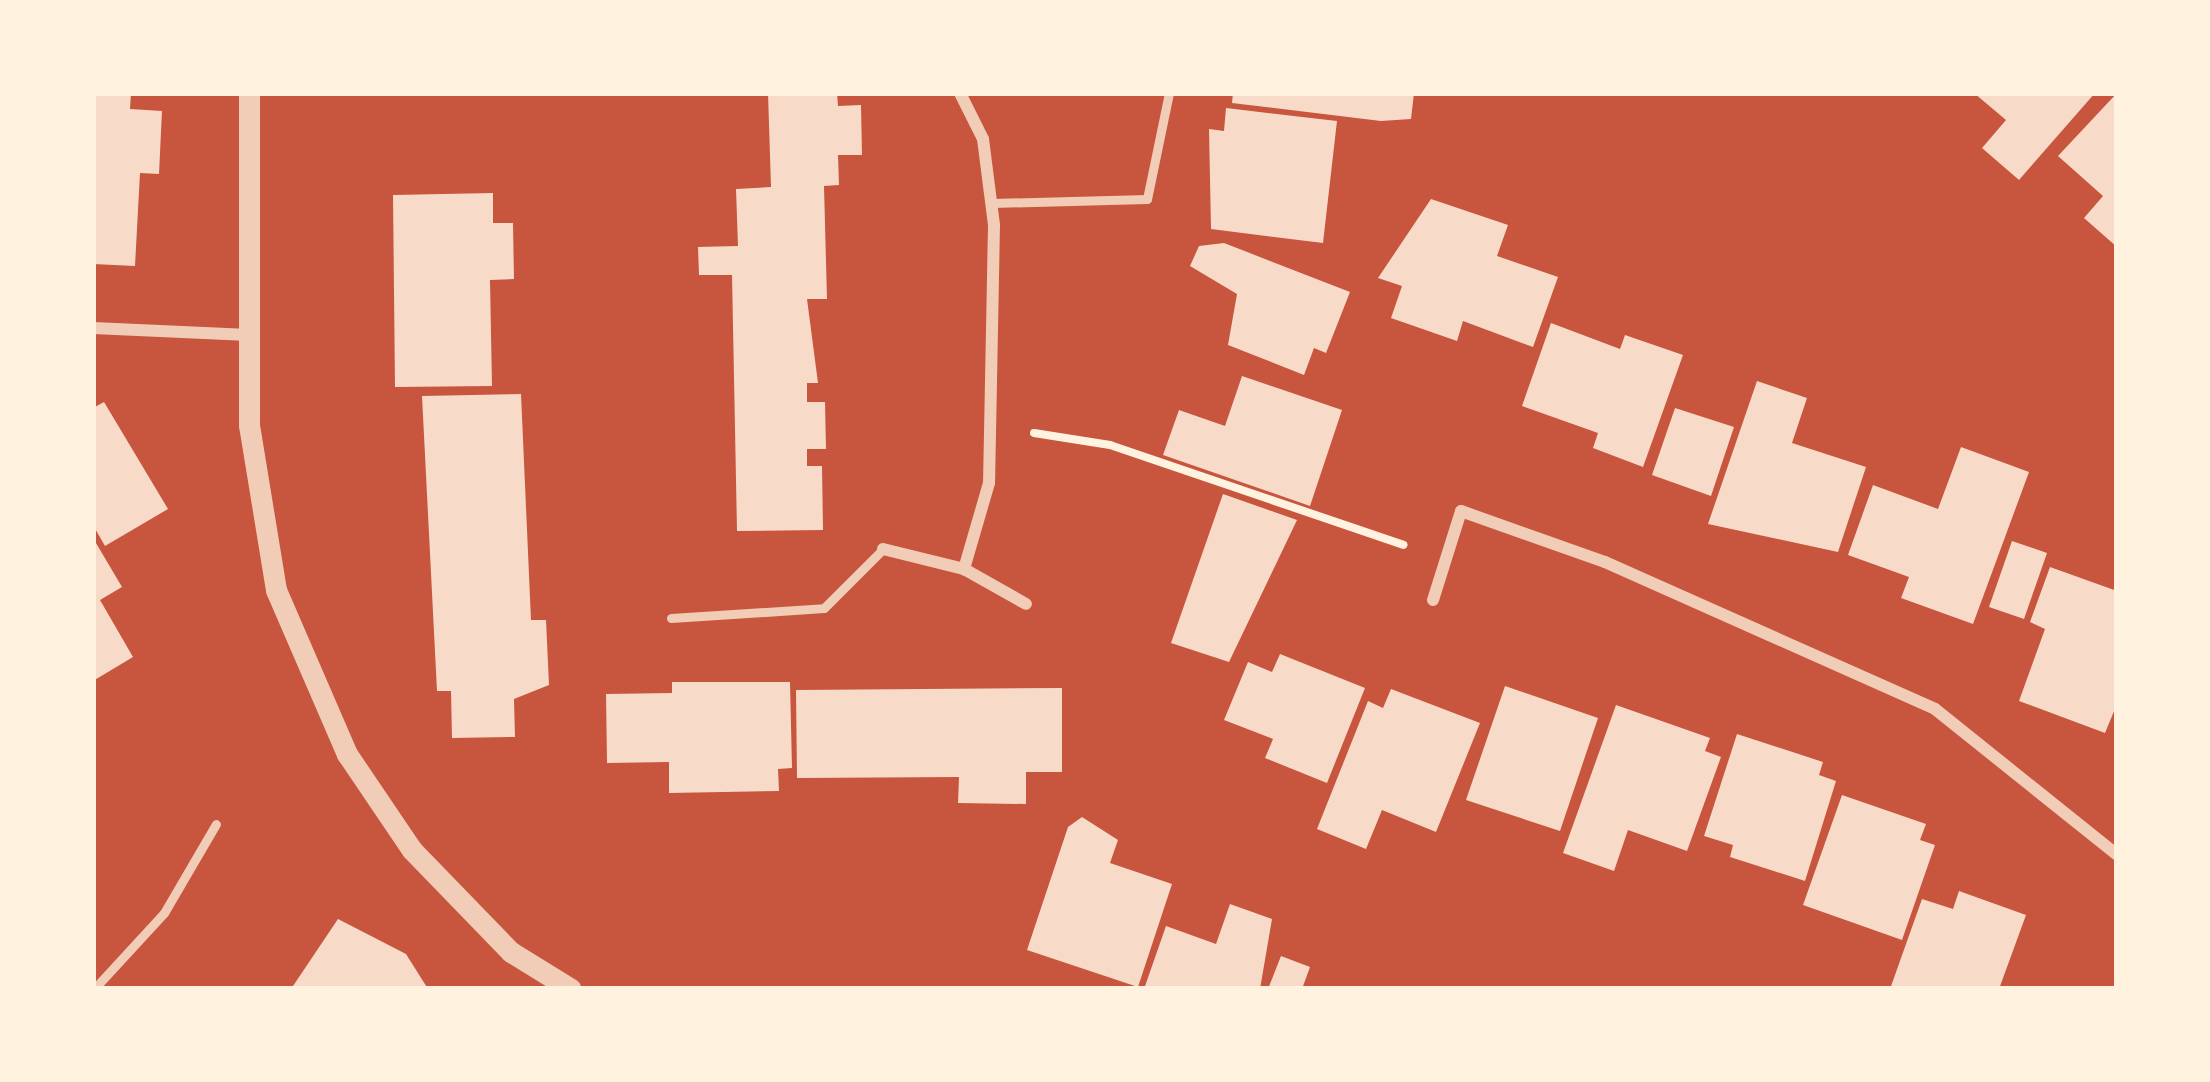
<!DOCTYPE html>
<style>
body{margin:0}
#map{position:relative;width:2210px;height:1082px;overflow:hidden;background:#c8553d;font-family:Ubuntu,sans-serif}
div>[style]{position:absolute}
.building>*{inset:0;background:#f7dbc8}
.path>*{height:8px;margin:-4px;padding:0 4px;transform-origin:4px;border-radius:4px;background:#fff3e0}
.service>*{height:9px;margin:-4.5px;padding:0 4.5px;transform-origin:4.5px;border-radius:4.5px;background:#f1ccb7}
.minor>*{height:12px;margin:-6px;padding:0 6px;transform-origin:6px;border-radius:6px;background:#f1ccb7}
.tertiary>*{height:21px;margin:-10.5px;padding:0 10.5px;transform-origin:10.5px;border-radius:10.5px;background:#f1ccb7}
span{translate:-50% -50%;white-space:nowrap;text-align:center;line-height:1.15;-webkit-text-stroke:12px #fff3e0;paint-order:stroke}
.frame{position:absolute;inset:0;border:96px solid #fff3e0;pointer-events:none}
</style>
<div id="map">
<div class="building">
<div style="clip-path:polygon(93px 93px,131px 93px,130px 109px,162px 111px,159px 174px,140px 173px,135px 266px,93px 264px)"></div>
<div style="clip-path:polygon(768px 93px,837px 93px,838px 106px,861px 105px,862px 155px,838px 155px,839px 185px,824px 186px,827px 299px,807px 299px,818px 383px,807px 383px,807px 402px,825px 402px,826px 449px,807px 449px,807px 466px,822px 466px,823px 530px,737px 531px,732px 275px,699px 275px,698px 247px,738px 246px,736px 189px,771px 187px)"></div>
<div style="clip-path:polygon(1233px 93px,1414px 93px,1411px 119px,1381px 121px,1232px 103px)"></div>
<div style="clip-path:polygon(1974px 93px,2095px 93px,2019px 180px,1982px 148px,2006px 120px)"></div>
<div style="clip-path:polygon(2117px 93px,2117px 247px,2084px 218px,2103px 196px,2058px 156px)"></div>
<div style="clip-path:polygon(1226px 108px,1337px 121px,1323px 243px,1211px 229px,1209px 129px,1224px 131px)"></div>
<div style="clip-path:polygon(493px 193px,493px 223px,513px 223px,514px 279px,490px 280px,492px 386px,395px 387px,393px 195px)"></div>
<div style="clip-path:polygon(1431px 199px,1508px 225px,1497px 256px,1558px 277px,1533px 347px,1463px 321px,1457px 341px,1391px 318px,1402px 286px,1378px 278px)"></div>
<div style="clip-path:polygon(1224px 243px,1350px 292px,1326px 353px,1314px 348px,1304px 375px,1228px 345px,1237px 294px,1190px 266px,1199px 246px)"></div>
<div style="clip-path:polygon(1551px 323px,1620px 349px,1625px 335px,1683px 355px,1643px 467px,1593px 448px,1598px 433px,1522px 406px)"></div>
<div style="clip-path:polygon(1242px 376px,1342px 410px,1310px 506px,1163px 455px,1179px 410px,1225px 426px)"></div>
<div style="clip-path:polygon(1757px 381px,1807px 398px,1792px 443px,1866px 467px,1838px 552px,1708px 524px)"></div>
<div style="clip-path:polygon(521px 394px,531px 620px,546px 620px,549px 685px,514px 699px,515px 737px,452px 738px,451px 691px,437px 691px,422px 396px)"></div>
<div style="clip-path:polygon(104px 402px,168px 509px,105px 546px,93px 525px,93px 408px)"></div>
<div style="clip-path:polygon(1675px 408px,1734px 427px,1711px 496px,1652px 475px)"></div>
<div style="clip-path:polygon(1961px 447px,2029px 472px,1973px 624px,1901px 598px,1909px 577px,1848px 555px,1873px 485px,1938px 509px)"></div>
<div style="clip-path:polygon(1223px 494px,1297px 520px,1229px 662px,1171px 643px)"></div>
<div style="clip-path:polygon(93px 538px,122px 587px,100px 600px,133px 657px,93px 681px)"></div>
<div style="clip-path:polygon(2012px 541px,2047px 553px,2024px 619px,1989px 607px)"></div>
<div style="clip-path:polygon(2050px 567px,2117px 591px,2117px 704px,2105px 733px,2019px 701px,2045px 629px,2030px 622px)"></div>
<div style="clip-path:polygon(1280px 654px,1365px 688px,1327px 783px,1265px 758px,1273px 739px,1224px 720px,1248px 662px,1272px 672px)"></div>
<div style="clip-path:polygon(672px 682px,790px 682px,792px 768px,778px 769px,779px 791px,669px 793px,669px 762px,607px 763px,606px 694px,672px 693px)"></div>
<div style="clip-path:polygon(1505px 686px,1598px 718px,1560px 831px,1466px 800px)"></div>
<div style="clip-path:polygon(1062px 688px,1062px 772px,1026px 772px,1026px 804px,958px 803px,959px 777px,797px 778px,796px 690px)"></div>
<div style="clip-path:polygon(1391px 689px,1480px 723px,1436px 832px,1382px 810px,1366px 849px,1317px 829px,1368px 701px,1383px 708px)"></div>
<div style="clip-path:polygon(1616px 705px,1710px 738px,1705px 751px,1721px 757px,1687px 851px,1628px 830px,1614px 871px,1563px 853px)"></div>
<div style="clip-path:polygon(1737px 734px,1823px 762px,1819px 775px,1836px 781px,1805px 881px,1730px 857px,1733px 845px,1704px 836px)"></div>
<div style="clip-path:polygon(1842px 795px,1926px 824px,1920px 840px,1935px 845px,1902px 940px,1803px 905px)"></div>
<div style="clip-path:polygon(1082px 817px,1118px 840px,1110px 863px,1172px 884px,1138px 987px,1027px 950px,1068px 827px)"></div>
<div style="clip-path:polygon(1959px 891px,2026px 915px,1999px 989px,1890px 989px,1922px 899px,1953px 909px)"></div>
<div style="clip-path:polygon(1230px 904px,1272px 919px,1260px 989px,1144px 989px,1166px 926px,1216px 944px)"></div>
<div style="clip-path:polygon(338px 919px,406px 954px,428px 989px,291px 989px)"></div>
<div style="clip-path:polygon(1281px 956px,1310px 967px,1302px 989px,1268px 989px)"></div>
</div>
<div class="path">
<div style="left:1034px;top:433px;width:77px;rotate:9deg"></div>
<div style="left:1110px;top:445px;width:310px;rotate:18.8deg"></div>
</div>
<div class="service">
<div style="left:993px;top:203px;width:154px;rotate:-1.5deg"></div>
<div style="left:1147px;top:199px;width:108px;rotate:-78.3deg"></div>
<div style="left:671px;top:618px;width:153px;rotate:-3.7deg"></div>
<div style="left:824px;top:608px;width:83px;rotate:-45deg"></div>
<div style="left:94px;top:989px;width:103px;rotate:-47.4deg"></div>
<div style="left:164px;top:913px;width:103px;rotate:-59.7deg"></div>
</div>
<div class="minor">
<div style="left:960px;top:93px;width:51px;rotate:63.4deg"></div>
<div style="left:983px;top:139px;width:87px;rotate:82.7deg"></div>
<div style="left:994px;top:225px;width:258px;rotate:91.1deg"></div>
<div style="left:989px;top:483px;width:90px;rotate:106.2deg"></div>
<div style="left:93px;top:328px;width:156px;rotate:2.6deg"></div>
<div style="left:883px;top:549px;width:83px;rotate:13.9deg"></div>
<div style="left:964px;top:569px;width:71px;rotate:29.4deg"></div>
<div style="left:1433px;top:600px;width:93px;rotate:-72.5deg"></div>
<div style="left:1461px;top:511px;width:153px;rotate:19.5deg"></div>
<div style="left:1605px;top:562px;width:361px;rotate:24deg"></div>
<div style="left:1935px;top:709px;width:233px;rotate:38.7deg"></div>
</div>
<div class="tertiary">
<div style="left:249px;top:93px;width:332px;rotate:90deg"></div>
<div style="left:249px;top:425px;width:167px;rotate:80.7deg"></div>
<div style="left:276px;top:590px;width:179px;rotate:66.6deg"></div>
<div style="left:347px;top:754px;width:116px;rotate:55.9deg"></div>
<div style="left:412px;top:850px;width:142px;rotate:45.9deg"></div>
<div style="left:511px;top:952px;width:70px;rotate:31.7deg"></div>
</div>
<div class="frame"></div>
</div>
